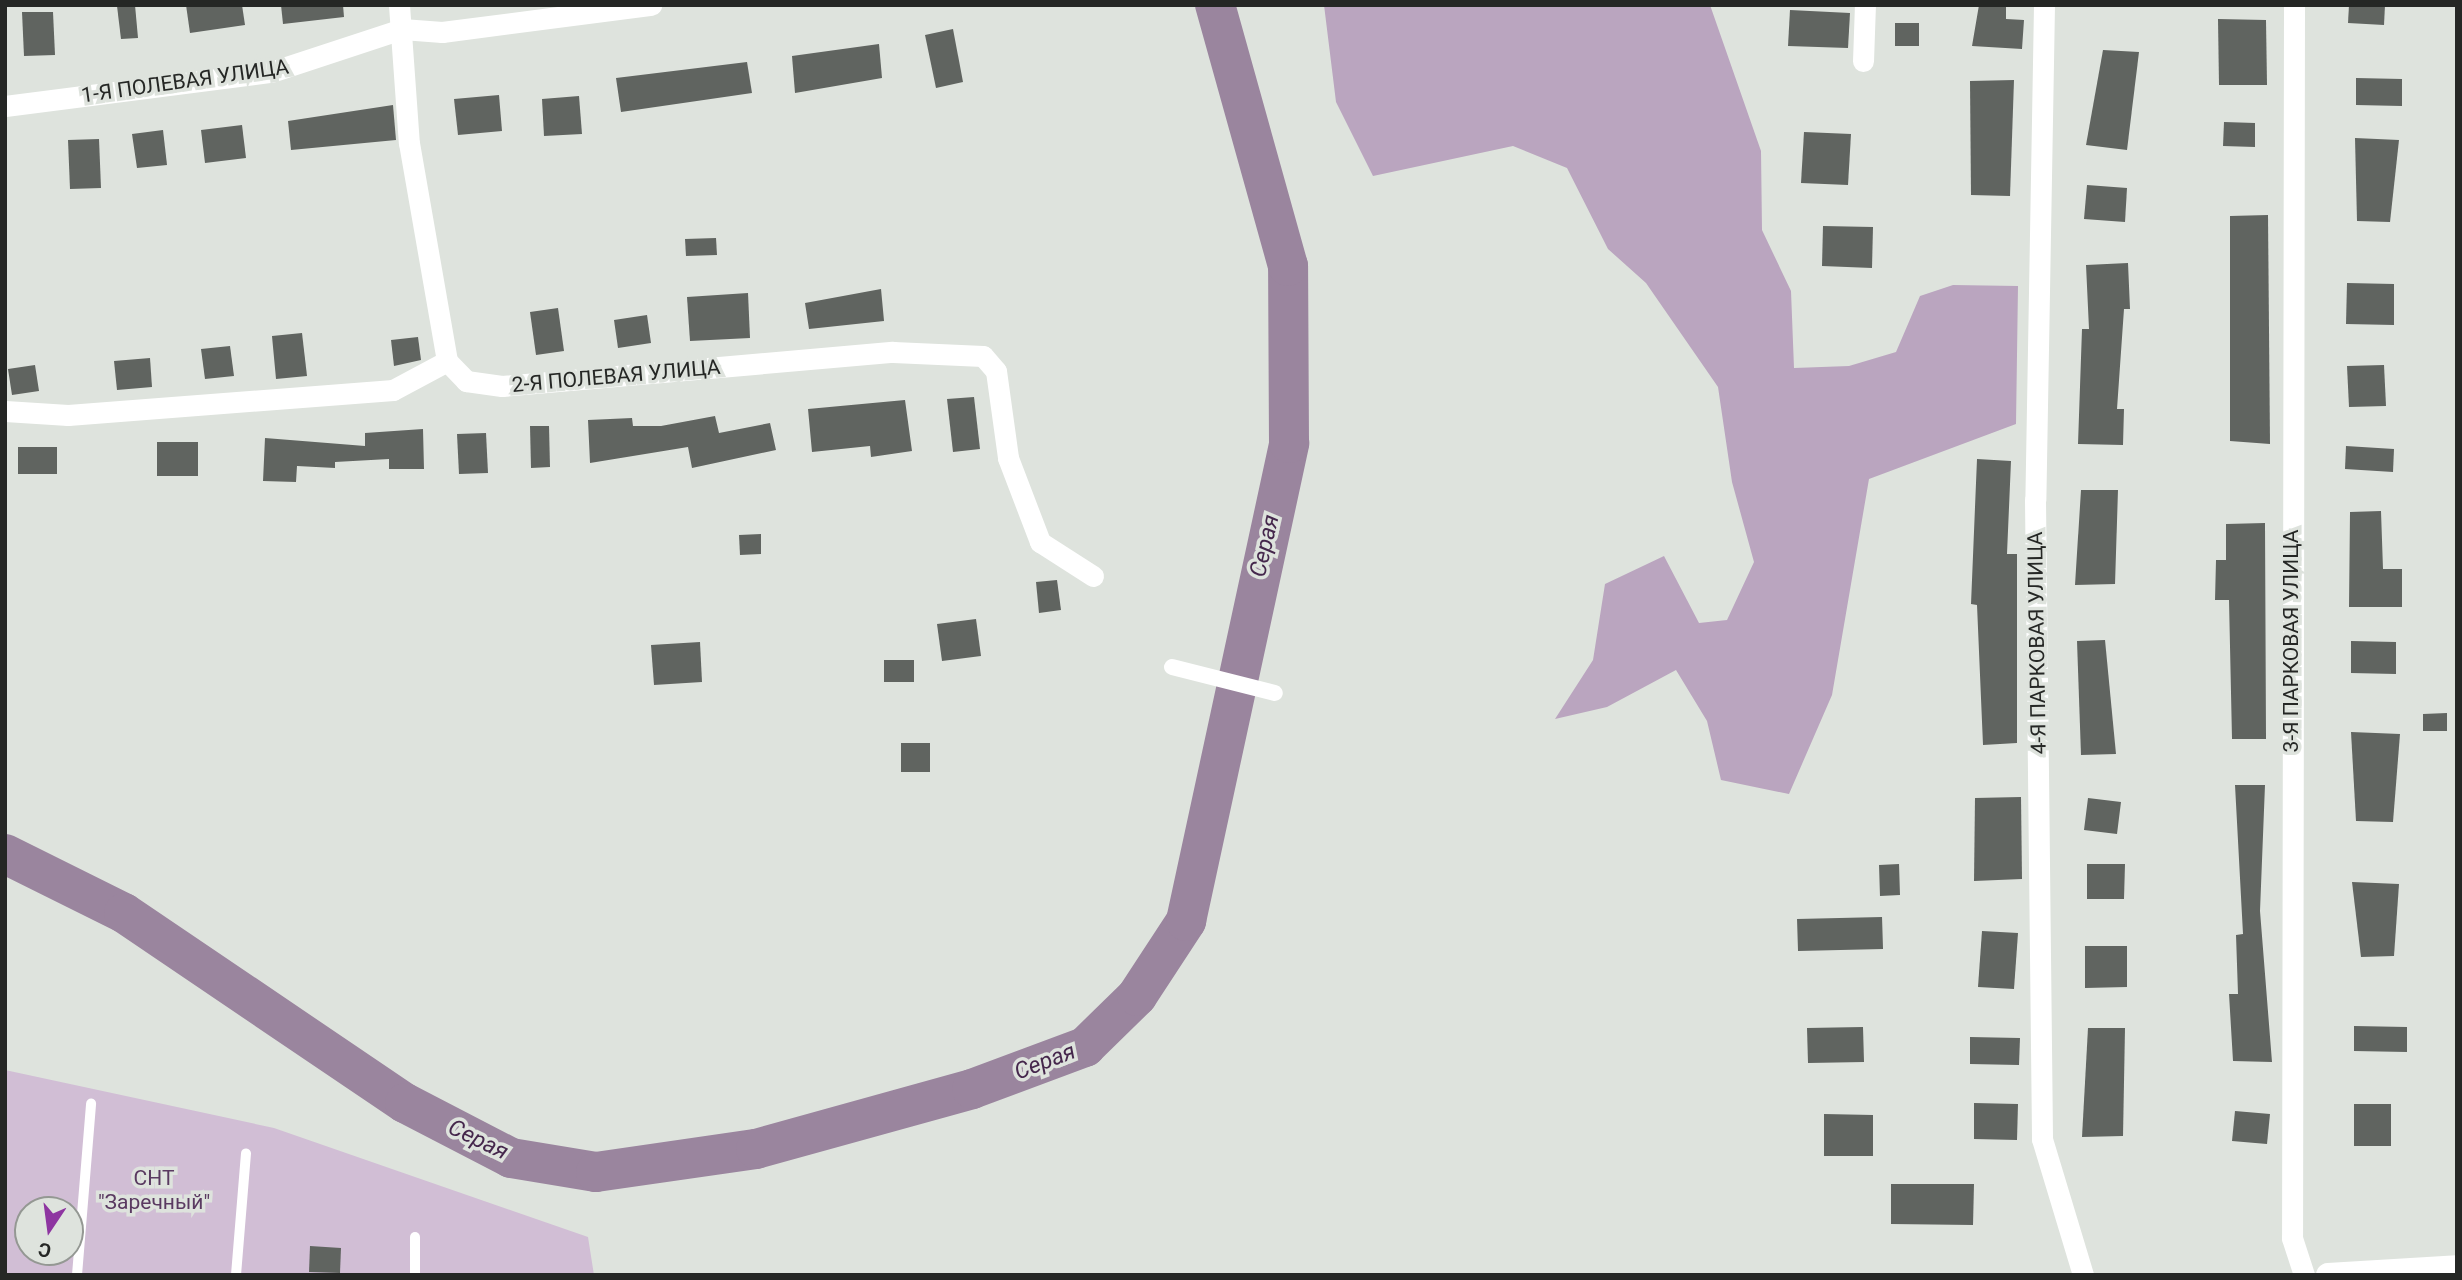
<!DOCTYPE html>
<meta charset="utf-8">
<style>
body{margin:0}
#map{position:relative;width:2462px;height:1280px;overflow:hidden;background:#dee3dd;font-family:Roboto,sans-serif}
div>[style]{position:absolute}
.green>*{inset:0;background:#d1bed5}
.forest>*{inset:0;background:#baa5bf}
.river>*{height:40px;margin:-20px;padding:0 20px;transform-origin:20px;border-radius:20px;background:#9a859e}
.building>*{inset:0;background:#606460}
.service>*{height:10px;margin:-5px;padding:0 5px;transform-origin:5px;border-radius:5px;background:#fff}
.pedestrian>*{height:16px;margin:-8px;padding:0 8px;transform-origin:8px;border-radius:8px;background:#fff}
.minor>*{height:21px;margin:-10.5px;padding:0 10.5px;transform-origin:10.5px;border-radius:10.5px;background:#fff}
.tertiary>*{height:24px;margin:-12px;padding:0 12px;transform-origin:12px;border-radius:12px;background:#fff}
span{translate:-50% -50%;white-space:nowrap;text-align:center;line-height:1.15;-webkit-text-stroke:7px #dee3dd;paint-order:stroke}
.street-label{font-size:21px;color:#252725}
.park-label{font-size:21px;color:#5a3a61}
.water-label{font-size:23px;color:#45274c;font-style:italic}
.frame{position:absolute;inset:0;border:7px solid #252725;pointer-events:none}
.north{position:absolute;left:14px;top:1196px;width:70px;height:70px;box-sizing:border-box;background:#dee3dd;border:2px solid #949893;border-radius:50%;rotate:193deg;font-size:19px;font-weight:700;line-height:28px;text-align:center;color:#252725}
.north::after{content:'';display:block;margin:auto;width:24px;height:32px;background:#8e35a1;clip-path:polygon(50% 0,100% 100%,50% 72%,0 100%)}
</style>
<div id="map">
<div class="green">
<div style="clip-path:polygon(evenodd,5px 1070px,274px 1128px,588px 1237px,594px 1275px,5px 1275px,5px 1070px,28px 1210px,70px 1210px,70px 1252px,28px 1252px,28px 1210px)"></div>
</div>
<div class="forest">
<div style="clip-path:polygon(1324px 5px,1710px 5px,1761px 151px,1762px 230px,1791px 291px,1794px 368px,1849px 366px,1896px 352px,1920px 296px,1953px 285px,2018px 286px,2016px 424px,1869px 479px,1832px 695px,1789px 794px,1721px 780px,1707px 721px,1676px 670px,1607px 707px,1555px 719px,1593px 660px,1605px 584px,1664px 556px,1699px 623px,1727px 620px,1754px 562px,1732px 482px,1718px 387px,1646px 283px,1608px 249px,1567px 168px,1513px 146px,1373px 176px,1336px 102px)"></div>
</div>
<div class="river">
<div style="left:5px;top:854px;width:133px;rotate:26.4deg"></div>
<div style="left:124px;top:913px;width:339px;rotate:34.1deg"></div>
<div style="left:405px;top:1103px;width:119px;rotate:27.4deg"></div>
<div style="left:511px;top:1158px;width:86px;rotate:9.4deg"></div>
<div style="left:596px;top:1172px;width:162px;rotate:-8.2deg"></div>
<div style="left:756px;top:1149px;width:224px;rotate:-15.5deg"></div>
<div style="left:972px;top:1089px;width:121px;rotate:-20.4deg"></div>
<div style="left:1085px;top:1047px;width:73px;rotate:-44.4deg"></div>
<div style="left:1137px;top:996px;width:90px;rotate:-56.8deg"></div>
<div style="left:1186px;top:921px;width:489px;rotate:-77.8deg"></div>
<div style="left:1289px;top:443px;width:177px;rotate:-90.3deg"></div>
<div style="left:1288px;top:266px;width:271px;rotate:-105.6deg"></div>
</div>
<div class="building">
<div style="clip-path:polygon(135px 5px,138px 38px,121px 39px,117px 6px)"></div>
<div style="clip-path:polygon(186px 5px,242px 5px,245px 25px,190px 33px)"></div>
<div style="clip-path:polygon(281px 5px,343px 5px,344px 17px,283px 24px)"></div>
<div style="clip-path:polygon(1979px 5px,2006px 5px,2006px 19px,2024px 20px,2022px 49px,1972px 46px)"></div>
<div style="clip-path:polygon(2349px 5px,2385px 5px,2384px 25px,2348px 23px)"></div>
<div style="clip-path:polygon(1790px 10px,1850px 13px,1848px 48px,1788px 46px)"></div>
<div style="clip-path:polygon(22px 12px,53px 12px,55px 55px,24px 56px)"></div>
<div style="clip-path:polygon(2218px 19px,2266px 20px,2267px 85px,2219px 85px)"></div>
<div style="clip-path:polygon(1895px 23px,1919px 23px,1919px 46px,1895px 46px)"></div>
<div style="clip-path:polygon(953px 29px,963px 82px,936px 88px,925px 35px)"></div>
<div style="clip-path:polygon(879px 44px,882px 78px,795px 93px,792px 56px)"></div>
<div style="clip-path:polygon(2103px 50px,2139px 52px,2127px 150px,2086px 145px)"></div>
<div style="clip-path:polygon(747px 62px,752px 93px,621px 112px,616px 78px)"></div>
<div style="clip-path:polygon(2356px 78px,2402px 79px,2402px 106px,2356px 105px)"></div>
<div style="clip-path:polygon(2014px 80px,2010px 196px,1971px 195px,1970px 81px)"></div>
<div style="clip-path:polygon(499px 95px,502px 131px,458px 135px,454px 99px)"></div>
<div style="clip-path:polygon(579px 96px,582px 134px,544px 136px,542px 99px)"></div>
<div style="clip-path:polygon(393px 105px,396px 140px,291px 150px,288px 121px)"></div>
<div style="clip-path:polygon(2224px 122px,2255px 123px,2255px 147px,2223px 146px)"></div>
<div style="clip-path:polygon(242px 125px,246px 158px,205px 163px,201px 130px)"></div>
<div style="clip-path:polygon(163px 130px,167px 165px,137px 168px,132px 134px)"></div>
<div style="clip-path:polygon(1804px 132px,1851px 134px,1848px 185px,1801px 183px)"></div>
<div style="clip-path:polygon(2355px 138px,2399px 140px,2390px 222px,2357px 221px)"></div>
<div style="clip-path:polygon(99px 139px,101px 188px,70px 189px,68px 140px)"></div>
<div style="clip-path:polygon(2087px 185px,2127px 188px,2125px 222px,2084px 219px)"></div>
<div style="clip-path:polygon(2268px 215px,2270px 444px,2230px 441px,2230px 216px)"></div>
<div style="clip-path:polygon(1823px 226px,1873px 227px,1872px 268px,1822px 266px)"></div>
<div style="clip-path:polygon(716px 238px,717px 255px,686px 256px,685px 239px)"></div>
<div style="clip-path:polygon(2128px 263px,2130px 309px,2124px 309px,2117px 409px,2124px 409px,2123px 445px,2078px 444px,2082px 329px,2089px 329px,2086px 265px)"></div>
<div style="clip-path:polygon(2347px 283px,2394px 284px,2394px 325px,2346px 324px)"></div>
<div style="clip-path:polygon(881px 289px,884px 321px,809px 329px,805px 303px)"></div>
<div style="clip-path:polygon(748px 293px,750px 338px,690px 341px,687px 297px)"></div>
<div style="clip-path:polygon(558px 308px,564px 351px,536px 355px,530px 312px)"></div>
<div style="clip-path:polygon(647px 315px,651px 343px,618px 348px,614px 320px)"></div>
<div style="clip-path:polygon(302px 333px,307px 376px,276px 379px,272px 336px)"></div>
<div style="clip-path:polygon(418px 337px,421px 360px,394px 366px,391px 340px)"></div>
<div style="clip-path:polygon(230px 346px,234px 376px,205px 379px,201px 349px)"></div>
<div style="clip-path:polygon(150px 358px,152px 387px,117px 390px,114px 361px)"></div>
<div style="clip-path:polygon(35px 365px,39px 391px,12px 395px,8px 369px)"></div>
<div style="clip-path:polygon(2384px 365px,2386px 406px,2349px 407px,2347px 366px)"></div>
<div style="clip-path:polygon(974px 397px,980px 449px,953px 452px,947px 399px)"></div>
<div style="clip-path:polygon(905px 400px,912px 451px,871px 457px,870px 446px,812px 452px,808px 409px)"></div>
<div style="clip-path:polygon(715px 416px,719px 433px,770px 423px,776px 450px,692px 468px,688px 447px,590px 463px,588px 420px,632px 418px,633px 426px,661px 426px)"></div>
<div style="clip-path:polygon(530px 426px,549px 426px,550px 467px,531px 468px)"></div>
<div style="clip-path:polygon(423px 429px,424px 469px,389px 469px,389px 459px,335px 462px,335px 468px,297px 466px,296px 482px,263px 481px,265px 438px,365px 446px,365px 433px)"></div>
<div style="clip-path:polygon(486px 433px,488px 473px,459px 474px,457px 434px)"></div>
<div style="clip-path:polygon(157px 442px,198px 442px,198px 476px,157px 476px)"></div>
<div style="clip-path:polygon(2346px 446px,2394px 449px,2393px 472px,2345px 469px)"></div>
<div style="clip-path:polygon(18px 447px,57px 447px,57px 474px,18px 474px)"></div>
<div style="clip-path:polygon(1977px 459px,2011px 461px,2007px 554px,2017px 554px,2017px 743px,1983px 745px,1977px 605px,1971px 604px)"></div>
<div style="clip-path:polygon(2081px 490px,2118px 490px,2115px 584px,2075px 585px)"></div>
<div style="clip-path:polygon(2381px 511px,2383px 569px,2402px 569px,2402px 607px,2349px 607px,2350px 512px)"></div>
<div style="clip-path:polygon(2265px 523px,2266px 739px,2232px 739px,2229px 600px,2215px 600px,2216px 560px,2226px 560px,2226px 524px)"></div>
<div style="clip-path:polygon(761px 534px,761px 554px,740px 555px,739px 535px)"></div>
<div style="clip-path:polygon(1057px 580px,1061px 610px,1039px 613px,1036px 582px)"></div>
<div style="clip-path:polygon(976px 619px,981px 656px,942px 661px,937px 624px)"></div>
<div style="clip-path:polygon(2105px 640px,2116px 754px,2081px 755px,2077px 641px)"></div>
<div style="clip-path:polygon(2351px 641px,2396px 642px,2396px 674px,2351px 673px)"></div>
<div style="clip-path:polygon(700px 642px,702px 682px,654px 685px,651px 645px)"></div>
<div style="clip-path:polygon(884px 660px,914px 660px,914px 682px,884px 682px)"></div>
<div style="clip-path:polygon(2447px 713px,2447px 731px,2423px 731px,2423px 714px)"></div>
<div style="clip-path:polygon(2351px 732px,2400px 734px,2393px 822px,2356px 821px)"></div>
<div style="clip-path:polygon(901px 743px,930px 743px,930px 772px,901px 772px)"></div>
<div style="clip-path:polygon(2235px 785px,2265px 785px,2260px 911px,2272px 1062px,2233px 1061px,2229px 994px,2238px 994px,2236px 935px,2243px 934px)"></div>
<div style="clip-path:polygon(2021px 797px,2022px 879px,1974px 881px,1975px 798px)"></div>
<div style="clip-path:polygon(2088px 798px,2121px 802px,2117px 834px,2084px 830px)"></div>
<div style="clip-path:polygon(1899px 864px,1900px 895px,1880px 896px,1879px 865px)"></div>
<div style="clip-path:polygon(2087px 864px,2125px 864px,2124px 899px,2087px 899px)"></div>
<div style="clip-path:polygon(2352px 882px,2399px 884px,2394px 956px,2361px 957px)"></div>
<div style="clip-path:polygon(1882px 917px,1883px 949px,1798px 951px,1797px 919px)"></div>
<div style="clip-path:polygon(1982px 931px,2018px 933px,2014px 989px,1978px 987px)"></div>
<div style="clip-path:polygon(2085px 946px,2127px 946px,2127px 987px,2085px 988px)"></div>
<div style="clip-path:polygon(2354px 1026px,2407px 1027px,2407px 1052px,2354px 1051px)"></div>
<div style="clip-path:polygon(1863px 1027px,1864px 1062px,1808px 1063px,1807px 1028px)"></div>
<div style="clip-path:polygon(2088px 1028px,2125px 1028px,2123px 1136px,2082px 1137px)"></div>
<div style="clip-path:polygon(1970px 1037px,2020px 1038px,2019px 1065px,1970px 1064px)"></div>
<div style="clip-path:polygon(1974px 1103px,2018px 1104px,2017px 1140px,1974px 1139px)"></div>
<div style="clip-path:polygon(2354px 1104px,2391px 1104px,2391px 1146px,2354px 1146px)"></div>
<div style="clip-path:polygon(2235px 1111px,2270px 1114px,2267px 1144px,2232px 1141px)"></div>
<div style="clip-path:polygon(1824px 1114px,1873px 1115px,1873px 1156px,1824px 1156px)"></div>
<div style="clip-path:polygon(1891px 1184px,1974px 1184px,1973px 1225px,1891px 1224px)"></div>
<div style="clip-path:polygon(310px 1246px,341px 1248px,340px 1273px,309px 1272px)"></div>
</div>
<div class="service">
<div style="left:77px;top:1275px;width:172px;rotate:-85.3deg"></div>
<div style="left:236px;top:1275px;width:122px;rotate:-85.3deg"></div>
<div style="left:415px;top:1275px;width:38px;rotate:-90deg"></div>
</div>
<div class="pedestrian">
<div style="left:1172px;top:667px;width:106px;rotate:14.2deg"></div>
</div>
<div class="minor">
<div style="left:399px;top:5px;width:138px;rotate:85.9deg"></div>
<div style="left:409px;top:143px;width:221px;rotate:80.1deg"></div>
<div style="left:2044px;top:5px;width:495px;rotate:91deg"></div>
<div style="left:2035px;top:500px;width:639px;rotate:89.37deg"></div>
<div style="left:2042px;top:1139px;width:142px;rotate:73.2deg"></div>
<div style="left:2294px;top:5px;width:1233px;rotate:90.09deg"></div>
<div style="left:2292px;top:1238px;width:39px;rotate:72deg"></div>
<div style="left:1863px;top:61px;width:56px;rotate:-88deg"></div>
<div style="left:5px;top:106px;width:268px;rotate:-7.3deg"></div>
<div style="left:271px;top:72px;width:138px;rotate:-18.2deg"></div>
<div style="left:402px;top:29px;width:40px;rotate:4.3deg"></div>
<div style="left:442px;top:32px;width:211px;rotate:-7.4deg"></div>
<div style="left:5px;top:411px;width:63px;rotate:3.6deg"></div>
<div style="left:68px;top:415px;width:326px;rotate:-4.4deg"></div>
<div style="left:393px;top:390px;width:61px;rotate:-28.2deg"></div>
<div style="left:447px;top:361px;width:28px;rotate:46deg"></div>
<div style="left:466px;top:381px;width:36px;rotate:8deg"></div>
<div style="left:502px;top:386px;width:392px;rotate:-5deg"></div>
<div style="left:893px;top:352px;width:90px;rotate:2.5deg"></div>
<div style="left:983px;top:356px;width:20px;rotate:49deg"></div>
<div style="left:996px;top:371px;width:88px;rotate:82.1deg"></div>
<div style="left:1008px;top:458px;width:90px;rotate:69.1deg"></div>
<div style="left:1040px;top:542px;width:63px;rotate:32.7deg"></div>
</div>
<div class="tertiary">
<div style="left:2328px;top:1275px;width:129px;rotate:-3.5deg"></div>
</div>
<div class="street-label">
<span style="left:185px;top:81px;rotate:-8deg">1-Я ПОЛЕВАЯ УЛИЦА</span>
<span style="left:616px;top:376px;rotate:-5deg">2-Я ПОЛЕВАЯ УЛИЦА</span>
<span style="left:2291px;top:641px;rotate:-90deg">3-Я ПАРКОВАЯ УЛИЦА</span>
<span style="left:2037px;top:643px;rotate:-91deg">4-Я ПАРКОВАЯ УЛИЦА</span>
</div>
<div class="park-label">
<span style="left:154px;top:1190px">СНТ<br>"Заречный"</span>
</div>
<div class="water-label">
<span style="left:1265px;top:546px;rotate:-77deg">Серая</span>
<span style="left:1045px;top:1062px;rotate:-21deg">Серая</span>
<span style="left:478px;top:1140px;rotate:26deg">Серая</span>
</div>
<div class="frame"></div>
<div class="north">С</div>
</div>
